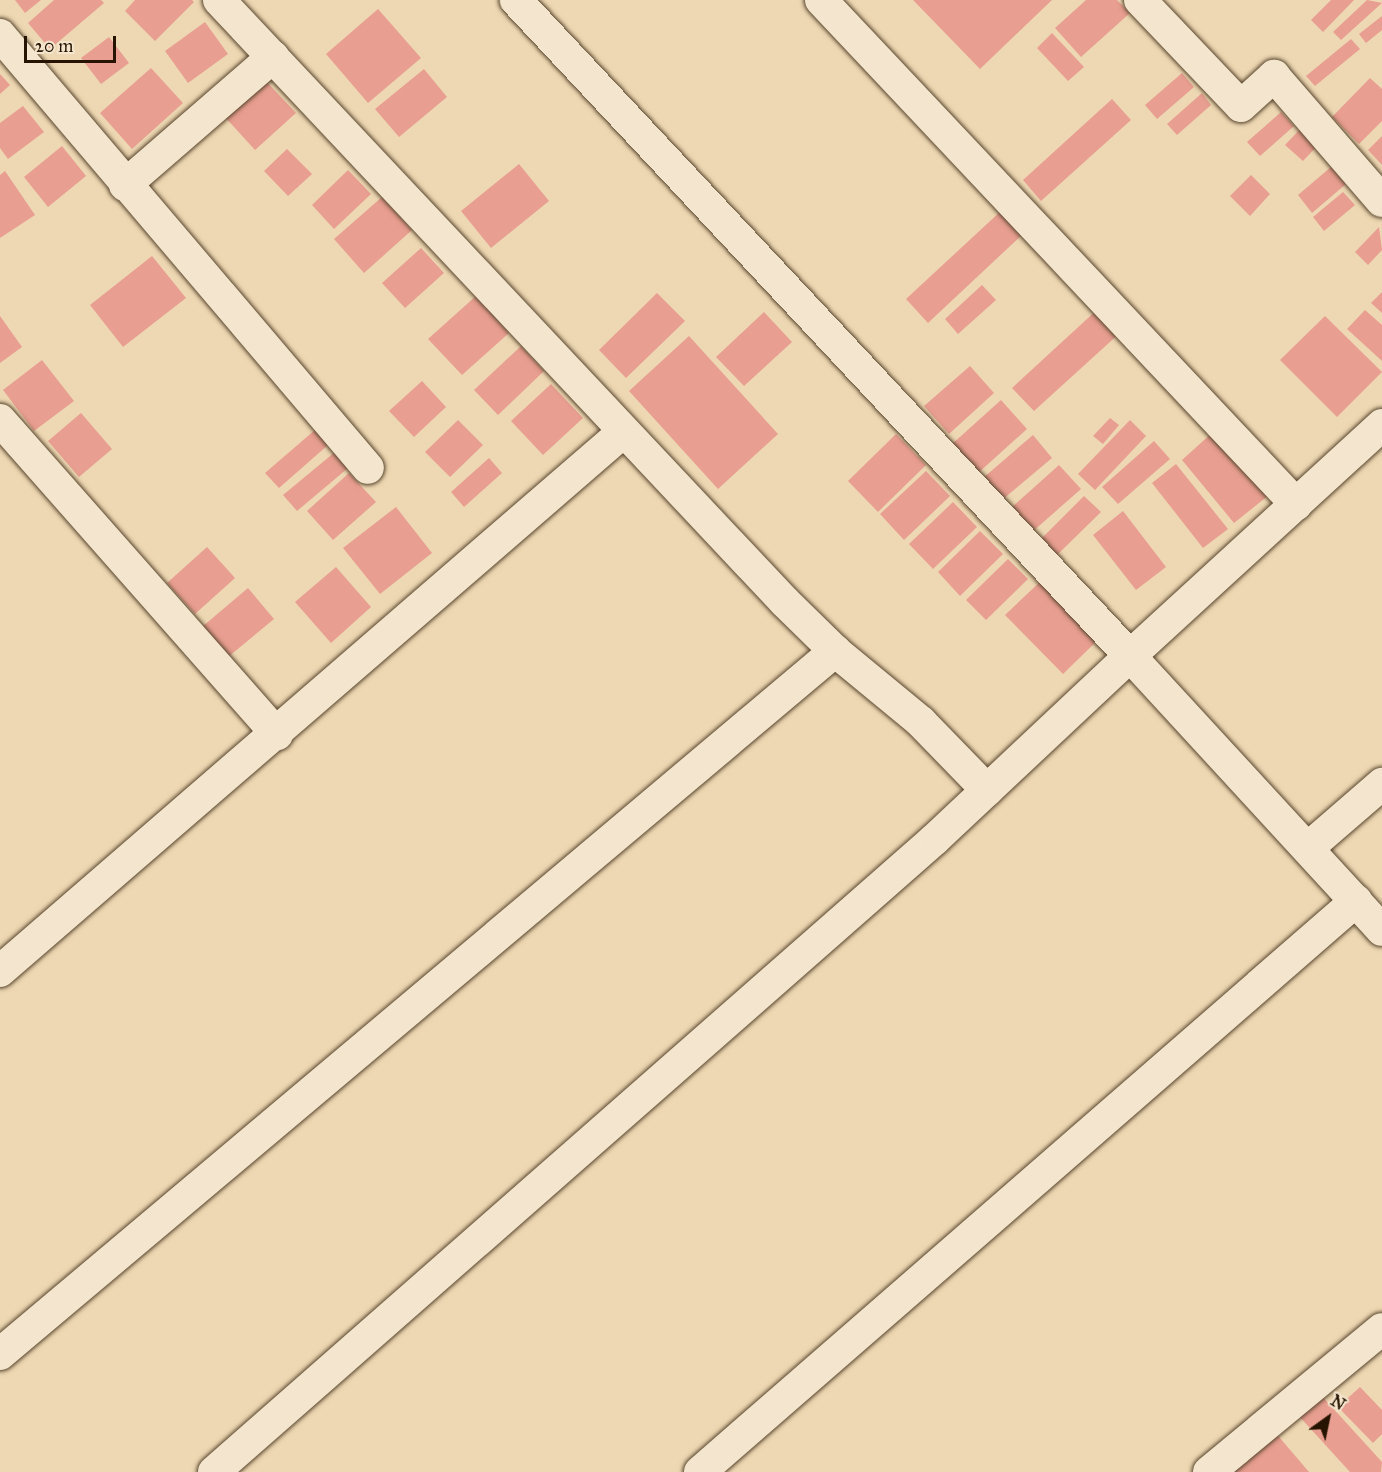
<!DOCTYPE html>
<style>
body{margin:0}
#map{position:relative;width:1382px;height:1472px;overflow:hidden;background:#eed8b3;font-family:"IM FELL Great Primer",serif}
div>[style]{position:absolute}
.building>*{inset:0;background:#e89e90}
.roads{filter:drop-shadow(0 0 2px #58452d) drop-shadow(0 0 2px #58452d)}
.minor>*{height:32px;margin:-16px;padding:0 16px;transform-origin:16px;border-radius:16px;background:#f4e6ce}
span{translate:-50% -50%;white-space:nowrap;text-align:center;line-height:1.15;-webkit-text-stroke:5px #f4e6ce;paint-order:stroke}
.north{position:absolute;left:1298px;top:1388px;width:60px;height:60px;-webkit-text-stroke:4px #f4e6ce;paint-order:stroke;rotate:33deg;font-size:16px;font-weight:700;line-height:24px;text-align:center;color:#261400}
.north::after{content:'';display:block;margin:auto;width:21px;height:27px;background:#261400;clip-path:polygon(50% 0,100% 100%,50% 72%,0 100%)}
.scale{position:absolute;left:24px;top:36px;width:92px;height:27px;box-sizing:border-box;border:3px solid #261400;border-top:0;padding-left:8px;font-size:18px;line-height:21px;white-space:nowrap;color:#261400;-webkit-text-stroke:4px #f4e6ce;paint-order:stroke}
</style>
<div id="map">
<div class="building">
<div style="clip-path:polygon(15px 0,41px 0,25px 13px)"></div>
<div style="clip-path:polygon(54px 0,101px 0,104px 3px,50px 49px,28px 23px)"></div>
<div style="clip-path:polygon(135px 0,192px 0,194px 2px,155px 41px,125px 11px)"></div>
<div style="clip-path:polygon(913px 0,1052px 0,980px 69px)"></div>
<div style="clip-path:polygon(1086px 0,1117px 0,1130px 13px,1081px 57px,1055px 28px)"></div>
<div style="clip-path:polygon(1331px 0,1354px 0,1323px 32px,1311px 20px)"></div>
<div style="clip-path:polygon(1367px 0,1382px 3px,1341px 40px,1333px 32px)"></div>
<div style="clip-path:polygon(378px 9px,421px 58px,368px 103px,326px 54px)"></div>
<div style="clip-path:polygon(1382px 16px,1382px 30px,1366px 43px,1359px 34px)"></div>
<div style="clip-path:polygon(205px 22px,228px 54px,188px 83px,165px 51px)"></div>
<div style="clip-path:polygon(1052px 33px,1084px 67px,1068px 81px,1037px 48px)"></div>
<div style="clip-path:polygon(109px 37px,129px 63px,101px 84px,81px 58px)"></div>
<div style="clip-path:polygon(1351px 39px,1360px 49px,1315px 86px,1306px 76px)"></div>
<div style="clip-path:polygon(151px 68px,183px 103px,132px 149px,100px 113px)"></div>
<div style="clip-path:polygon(424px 69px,447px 97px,399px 137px,375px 109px)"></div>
<div style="clip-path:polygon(1182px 73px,1194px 87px,1157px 119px,1145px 105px)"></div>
<div style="clip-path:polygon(0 74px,10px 85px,0 94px)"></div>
<div style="clip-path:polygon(1370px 78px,1382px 89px,1382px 121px,1359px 144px,1332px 117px)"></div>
<div style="clip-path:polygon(264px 79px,296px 113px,255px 150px,224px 116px)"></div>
<div style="clip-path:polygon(1202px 93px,1211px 105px,1177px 135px,1167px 124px)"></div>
<div style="clip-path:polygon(1112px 99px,1131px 120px,1041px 201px,1023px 180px)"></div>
<div style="clip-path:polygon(23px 106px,44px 132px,8px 159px,0 148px,0 123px)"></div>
<div style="clip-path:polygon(1281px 112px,1294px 126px,1260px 156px,1247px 142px)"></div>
<div style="clip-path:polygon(1301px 128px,1319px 144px,1303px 161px,1285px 145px)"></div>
<div style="clip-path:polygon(1382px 136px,1382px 165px,1368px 150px)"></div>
<div style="clip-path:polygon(62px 146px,86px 176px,48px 207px,24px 177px)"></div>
<div style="clip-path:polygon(287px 149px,312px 174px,288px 196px,264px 171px)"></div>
<div style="clip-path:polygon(519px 164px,549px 201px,491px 248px,461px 211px)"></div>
<div style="clip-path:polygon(1331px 167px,1346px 184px,1312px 213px,1298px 195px)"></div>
<div style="clip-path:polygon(348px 170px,371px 194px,334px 229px,312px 205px)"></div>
<div style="clip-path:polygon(5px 171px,35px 215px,0 238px,0 175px)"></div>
<div style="clip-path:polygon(1251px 175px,1270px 194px,1250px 216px,1230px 196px)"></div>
<div style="clip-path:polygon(1343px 192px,1355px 205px,1324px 231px,1313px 217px)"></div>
<div style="clip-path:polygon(382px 197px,412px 230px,364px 273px,334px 239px)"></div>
<div style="clip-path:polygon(1002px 210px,1024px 233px,928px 323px,906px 299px)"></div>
<div style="clip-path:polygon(1379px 227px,1382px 250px,1368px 265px,1355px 252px)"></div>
<div style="clip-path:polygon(421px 248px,444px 273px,405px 308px,382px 283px)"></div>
<div style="clip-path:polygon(152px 256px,186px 298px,123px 347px,90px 305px)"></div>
<div style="clip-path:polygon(982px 285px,996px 300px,958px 334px,945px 319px)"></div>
<div style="clip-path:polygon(1382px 292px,1382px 313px,1371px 303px)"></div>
<div style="clip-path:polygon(657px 293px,685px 321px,626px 378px,599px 350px)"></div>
<div style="clip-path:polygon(476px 296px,509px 333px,462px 375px,428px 339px)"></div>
<div style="clip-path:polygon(1100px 307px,1122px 331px,1034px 411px,1012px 388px)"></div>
<div style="clip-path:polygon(1365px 310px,1382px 325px,1382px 361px,1347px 329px)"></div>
<div style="clip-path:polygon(764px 312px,792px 342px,744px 386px,716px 357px)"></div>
<div style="clip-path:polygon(0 316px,22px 347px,0 363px)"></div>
<div style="clip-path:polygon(1325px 316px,1382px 372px,1337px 417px,1280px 360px)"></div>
<div style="clip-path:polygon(689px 336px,778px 434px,718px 489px,629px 391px)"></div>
<div style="clip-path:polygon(521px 346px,544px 371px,498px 415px,474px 390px)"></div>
<div style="clip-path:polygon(42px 360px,74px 401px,34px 431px,3px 390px)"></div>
<div style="clip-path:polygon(970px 366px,994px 393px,949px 434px,924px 406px)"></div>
<div style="clip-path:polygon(422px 381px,446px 407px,414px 437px,389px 411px)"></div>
<div style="clip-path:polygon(551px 384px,583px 418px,543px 455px,511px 421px)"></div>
<div style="clip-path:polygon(1001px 400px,1027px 429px,977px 474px,951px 445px)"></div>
<div style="clip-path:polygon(81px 413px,112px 449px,79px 477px,48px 441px)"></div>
<div style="clip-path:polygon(1110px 418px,1119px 425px,1103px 444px,1093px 436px)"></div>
<div style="clip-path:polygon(458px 420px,483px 445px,450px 477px,425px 452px)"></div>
<div style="clip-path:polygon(1130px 420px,1146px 436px,1095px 490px,1078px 474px)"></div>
<div style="clip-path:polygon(323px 423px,336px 438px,279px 488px,265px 473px)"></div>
<div style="clip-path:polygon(1213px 432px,1269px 495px,1234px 523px,1182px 460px)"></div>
<div style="clip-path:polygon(896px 434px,926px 465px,878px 512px,848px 481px)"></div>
<div style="clip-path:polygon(1033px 435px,1052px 458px,1002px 500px,983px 478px)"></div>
<div style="clip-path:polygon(1154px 441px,1170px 459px,1118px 504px,1102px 487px)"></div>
<div style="clip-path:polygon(341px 447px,354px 463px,297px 511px,283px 495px)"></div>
<div style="clip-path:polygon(489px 458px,502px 473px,464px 507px,451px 492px)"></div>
<div style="clip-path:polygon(1176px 464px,1228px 529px,1203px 548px,1152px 483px)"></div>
<div style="clip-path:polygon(1059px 465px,1081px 489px,1031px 533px,1010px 509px)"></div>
<div style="clip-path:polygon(926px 471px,950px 496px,904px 540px,880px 514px)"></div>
<div style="clip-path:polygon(349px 473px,376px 502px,333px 540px,307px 511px)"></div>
<div style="clip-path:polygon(1084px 496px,1101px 512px,1054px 558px,1038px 542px)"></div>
<div style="clip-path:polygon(953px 502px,977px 527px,933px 569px,909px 544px)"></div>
<div style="clip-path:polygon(396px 507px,432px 553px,380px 594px,343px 548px)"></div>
<div style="clip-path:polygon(1123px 511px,1166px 567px,1136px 590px,1093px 535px)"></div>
<div style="clip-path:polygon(980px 531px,1003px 554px,960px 596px,938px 572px)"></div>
<div style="clip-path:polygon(207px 547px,235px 578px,195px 614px,167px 583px)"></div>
<div style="clip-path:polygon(1008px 559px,1028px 579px,986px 620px,966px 600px)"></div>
<div style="clip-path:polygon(336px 567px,371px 607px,331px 643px,295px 602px)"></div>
<div style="clip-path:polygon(1044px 578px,1101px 637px,1063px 674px,1005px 615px)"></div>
<div style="clip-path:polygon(248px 588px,274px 619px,222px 662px,196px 632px)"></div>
<div style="clip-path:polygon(1360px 1387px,1382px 1410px,1382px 1434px,1373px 1443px,1338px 1407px)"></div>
<div style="clip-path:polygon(1320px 1394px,1382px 1462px,1381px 1472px,1350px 1472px,1298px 1415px)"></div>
<div style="clip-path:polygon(1274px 1431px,1309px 1472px,1226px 1472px)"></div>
</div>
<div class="roads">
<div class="minor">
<div style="left:219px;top:0;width:826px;rotate:46.77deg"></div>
<div style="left:785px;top:602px;width:70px;rotate:44.4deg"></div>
<div style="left:835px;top:651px;width:112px;rotate:39.5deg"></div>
<div style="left:921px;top:722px;width:95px;rotate:45.9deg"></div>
<div style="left:821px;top:0;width:693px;rotate:46.7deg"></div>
<div style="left:1140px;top:0;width:146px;rotate:46.4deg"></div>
<div style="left:1241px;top:106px;width:45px;rotate:-42.3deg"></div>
<div style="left:1274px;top:76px;width:165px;rotate:49.2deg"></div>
<div style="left:0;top:35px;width:568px;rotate:49.64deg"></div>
<div style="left:125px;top:185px;width:196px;rotate:-40.9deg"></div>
<div style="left:0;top:420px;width:419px;rotate:48.6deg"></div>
<div style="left:1382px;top:425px;width:342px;rotate:137.5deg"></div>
<div style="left:1130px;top:656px;width:372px;rotate:47.4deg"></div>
<div style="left:1308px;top:848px;width:98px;rotate:-40.9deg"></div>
<div style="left:0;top:971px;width:822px;rotate:-40.86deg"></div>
<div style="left:0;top:1354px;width:1092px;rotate:-40.09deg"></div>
<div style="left:214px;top:1472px;width:959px;rotate:-41.28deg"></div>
<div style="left:935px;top:839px;width:267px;rotate:-43.2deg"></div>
<div style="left:1130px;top:656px;width:899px;rotate:-133.11deg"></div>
<div style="left:700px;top:1472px;width:870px;rotate:-41.04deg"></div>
<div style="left:1209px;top:1472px;width:224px;rotate:-39.6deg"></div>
</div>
</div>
<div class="north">N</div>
<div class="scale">20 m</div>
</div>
